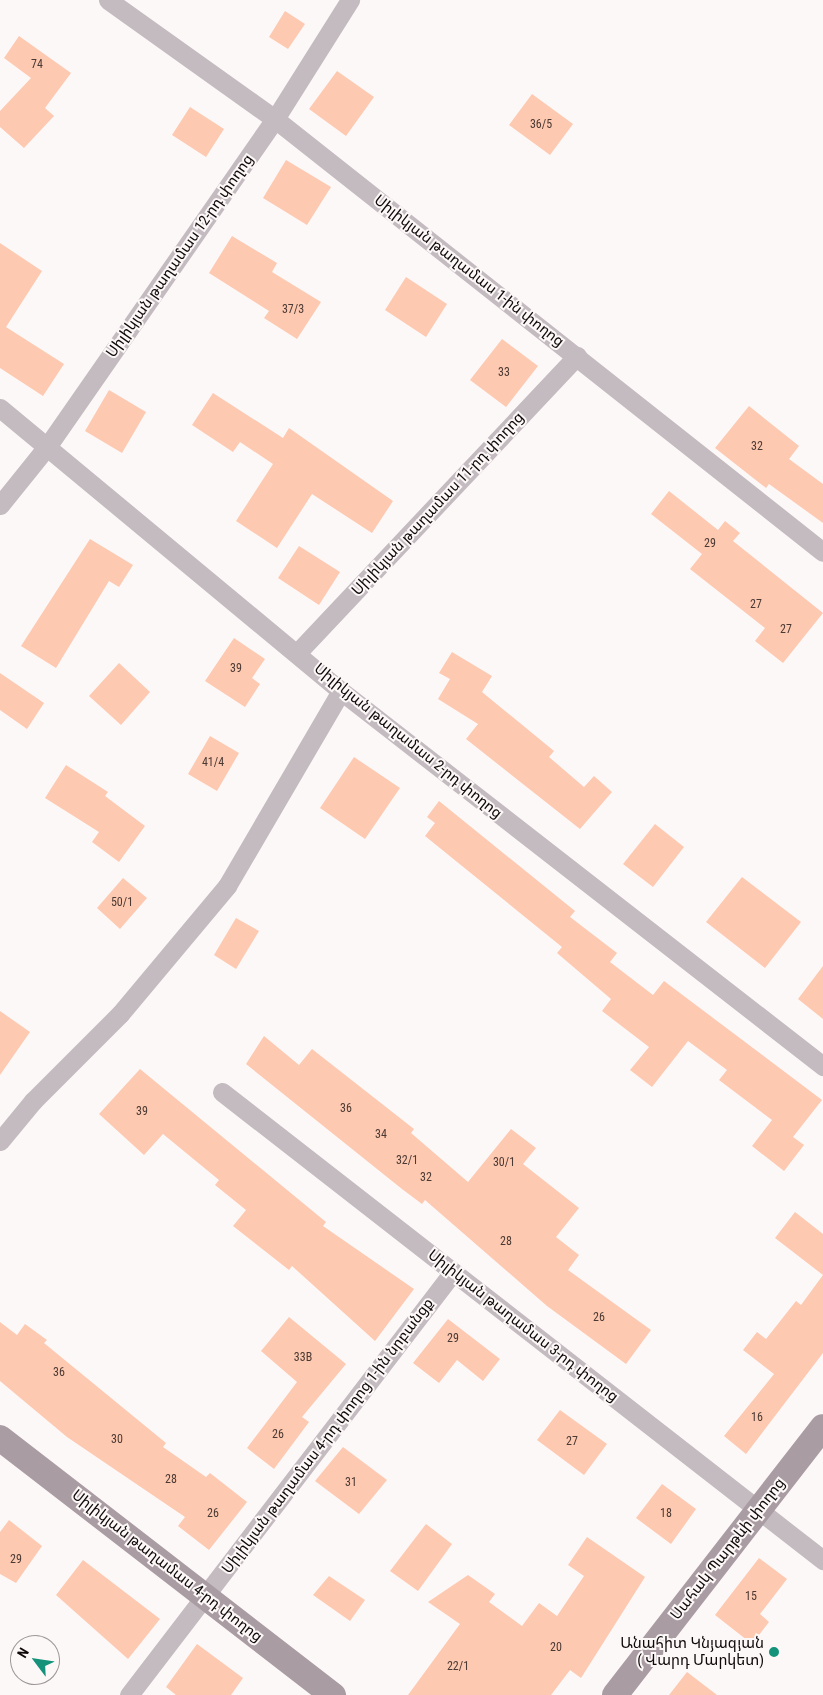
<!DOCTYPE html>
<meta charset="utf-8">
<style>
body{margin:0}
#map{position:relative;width:823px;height:1695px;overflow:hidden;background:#fdf8f8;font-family:"Roboto Condensed","Noto Sans Armenian",sans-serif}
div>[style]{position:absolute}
.building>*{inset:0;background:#fdc9b0}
.minor>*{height:19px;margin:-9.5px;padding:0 9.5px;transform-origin:9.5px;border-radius:9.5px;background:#c4bbc0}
.secondary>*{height:26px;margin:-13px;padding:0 13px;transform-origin:13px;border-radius:13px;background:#a99ca3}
.dots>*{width:14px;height:14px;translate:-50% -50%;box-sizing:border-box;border:2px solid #fdf8f8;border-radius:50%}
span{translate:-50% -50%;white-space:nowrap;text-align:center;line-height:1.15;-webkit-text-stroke:4px #fdf8f8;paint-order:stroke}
.number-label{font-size:12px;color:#4b3933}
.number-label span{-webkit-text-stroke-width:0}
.street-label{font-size:15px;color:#100909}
.poi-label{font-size:15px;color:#100909}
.right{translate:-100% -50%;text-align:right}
.north{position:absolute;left:10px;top:1635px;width:50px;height:50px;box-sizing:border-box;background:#fdf8f8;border:1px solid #9e9898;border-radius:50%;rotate:301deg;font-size:14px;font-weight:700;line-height:20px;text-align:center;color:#100909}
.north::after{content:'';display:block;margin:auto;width:18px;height:22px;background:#15937a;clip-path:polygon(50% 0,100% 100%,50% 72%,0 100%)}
</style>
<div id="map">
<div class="building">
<div style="clip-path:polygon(285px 11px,305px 24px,288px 49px,269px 37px)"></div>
<div style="clip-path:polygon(19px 36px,71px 73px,45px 108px,54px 116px,24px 148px,0 127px,0 111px,31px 78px,4px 58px)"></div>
<div style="clip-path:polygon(337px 71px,374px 97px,346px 136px,309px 109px)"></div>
<div style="clip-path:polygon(532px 94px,573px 124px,550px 155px,509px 125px)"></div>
<div style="clip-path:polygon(190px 107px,224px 129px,206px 157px,172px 135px)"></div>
<div style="clip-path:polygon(286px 160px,331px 187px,307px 225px,263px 198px)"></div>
<div style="clip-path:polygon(232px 236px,277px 263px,272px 272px,321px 302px,297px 339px,264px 318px,269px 311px,209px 273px)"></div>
<div style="clip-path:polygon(0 243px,42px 271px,6px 327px,64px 364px,43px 396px,0 368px)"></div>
<div style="clip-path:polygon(406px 277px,447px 304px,426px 337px,385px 310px)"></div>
<div style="clip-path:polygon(502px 339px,538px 366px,506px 407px,470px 380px)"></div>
<div style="clip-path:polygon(109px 390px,146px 412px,122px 453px,85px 431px)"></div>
<div style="clip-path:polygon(213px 393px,283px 438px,289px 428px,393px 501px,372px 533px,312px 494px,277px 548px,236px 521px,273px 464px,240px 442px,233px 452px,192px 425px)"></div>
<div style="clip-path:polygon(749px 406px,799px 446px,789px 459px,823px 484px,823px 523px,769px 484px,766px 488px,715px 448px)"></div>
<div style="clip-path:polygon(669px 491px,718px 530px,725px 521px,740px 533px,733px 541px,823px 613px,783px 663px,755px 641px,765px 628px,690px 569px,702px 554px,651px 514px)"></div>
<div style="clip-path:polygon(90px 539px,133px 565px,119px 587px,109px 581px,56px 668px,21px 646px)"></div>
<div style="clip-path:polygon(299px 546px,340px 572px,319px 605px,278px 578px)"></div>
<div style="clip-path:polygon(234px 638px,265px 659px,252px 678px,260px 684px,245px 707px,205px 681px)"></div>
<div style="clip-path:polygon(452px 652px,492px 676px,482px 692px,554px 751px,549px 757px,584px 787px,594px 776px,612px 792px,580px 829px,466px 739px,478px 724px,438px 699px,450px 679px,439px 673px)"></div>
<div style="clip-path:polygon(119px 663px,150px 692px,121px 725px,89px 696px)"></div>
<div style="clip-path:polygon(0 673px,44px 703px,27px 729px,0 710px)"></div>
<div style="clip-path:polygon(210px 736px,239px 753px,217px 791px,188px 774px)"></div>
<div style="clip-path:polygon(354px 757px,400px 788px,365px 839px,320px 808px)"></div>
<div style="clip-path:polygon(66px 765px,108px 792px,105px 796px,145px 826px,119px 862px,92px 842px,99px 832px,45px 798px)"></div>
<div style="clip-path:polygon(439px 801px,575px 911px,570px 917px,617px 953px,610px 962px,653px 995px,664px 981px,822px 1100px,793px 1137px,804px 1145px,784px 1171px,752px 1146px,772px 1120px,719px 1080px,727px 1070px,688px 1041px,652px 1087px,630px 1070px,649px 1047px,602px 1011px,611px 999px,557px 953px,562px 947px,425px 836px,435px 823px,427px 817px)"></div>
<div style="clip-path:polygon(655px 824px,684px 847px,653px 887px,623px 864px)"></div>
<div style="clip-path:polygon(742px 877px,801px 922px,765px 968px,706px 922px)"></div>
<div style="clip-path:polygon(123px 878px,147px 898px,120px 929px,97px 908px)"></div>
<div style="clip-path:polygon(236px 918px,259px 931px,236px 969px,214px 955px)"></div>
<div style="clip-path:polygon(823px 966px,823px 1019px,798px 999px)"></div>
<div style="clip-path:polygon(0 1011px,30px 1032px,0 1075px)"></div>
<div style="clip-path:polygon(264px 1036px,299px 1065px,312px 1049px,414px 1129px,411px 1133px,468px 1182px,511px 1129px,536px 1148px,523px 1164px,579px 1208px,556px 1237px,579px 1255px,568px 1270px,651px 1330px,626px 1364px,547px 1306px,425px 1200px,422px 1204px,402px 1189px,246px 1064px)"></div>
<div style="clip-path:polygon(140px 1069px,326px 1222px,323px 1226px,414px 1289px,375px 1341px,292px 1266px,289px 1270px,233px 1226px,246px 1210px,215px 1185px,219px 1180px,163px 1134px,144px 1155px,99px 1114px)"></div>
<div style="clip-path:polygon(795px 1212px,823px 1234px,823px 1275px,775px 1238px)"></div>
<div style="clip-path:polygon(823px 1275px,823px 1353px,746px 1454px,724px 1436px,774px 1374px,743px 1350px,757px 1332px,766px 1339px,796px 1301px,801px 1305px)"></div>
<div style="clip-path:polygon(289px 1317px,346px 1364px,302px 1417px,309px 1422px,274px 1469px,247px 1448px,297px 1382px,261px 1351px)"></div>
<div style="clip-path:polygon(448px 1319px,500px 1359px,483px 1381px,457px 1360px,439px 1383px,413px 1363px)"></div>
<div style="clip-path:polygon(0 1322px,17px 1335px,25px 1324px,47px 1340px,44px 1343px,166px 1443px,163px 1447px,206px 1477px,210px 1473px,247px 1502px,209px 1550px,178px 1526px,185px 1517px,67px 1437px,0 1381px)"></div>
<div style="clip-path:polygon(560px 1410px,607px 1444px,584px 1475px,537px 1440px)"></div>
<div style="clip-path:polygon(343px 1447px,387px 1480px,359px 1514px,315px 1481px)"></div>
<div style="clip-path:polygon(662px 1484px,696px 1509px,671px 1544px,636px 1518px)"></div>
<div style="clip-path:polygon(9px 1520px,42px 1546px,16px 1583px,0 1574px,0 1532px)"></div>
<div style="clip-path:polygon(426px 1524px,452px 1544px,418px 1591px,390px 1571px)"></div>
<div style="clip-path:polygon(587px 1537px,645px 1577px,581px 1678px,570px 1670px,551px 1695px,408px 1695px,460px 1624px,428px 1602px,468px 1575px,495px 1594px,489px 1602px,522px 1626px,539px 1603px,557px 1616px,584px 1576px,568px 1565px)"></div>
<div style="clip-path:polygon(759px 1558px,787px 1579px,760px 1614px,769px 1622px,752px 1644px,715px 1615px)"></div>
<div style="clip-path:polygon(83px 1560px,160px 1619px,128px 1659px,56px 1595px)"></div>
<div style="clip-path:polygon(329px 1576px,365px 1600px,350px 1621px,313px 1595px)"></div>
<div style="clip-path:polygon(197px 1644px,243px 1678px,231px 1695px,176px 1695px,166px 1687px)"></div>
<div style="clip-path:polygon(687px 1672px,717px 1695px,669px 1695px)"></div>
</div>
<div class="minor">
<div style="left:108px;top:0;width:205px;rotate:35.5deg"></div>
<div style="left:275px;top:119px;width:698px;rotate:38.31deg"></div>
<div style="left:0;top:408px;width:443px;rotate:39.7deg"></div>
<div style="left:341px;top:691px;width:611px;rotate:37.88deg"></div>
<div style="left:0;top:505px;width:78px;rotate:-51.2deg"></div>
<div style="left:49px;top:444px;width:396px;rotate:-55.2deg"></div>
<div style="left:275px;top:119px;width:141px;rotate:-57.8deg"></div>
<div style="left:298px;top:652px;width:407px;rotate:-46.7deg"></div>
<div style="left:222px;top:1092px;width:762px;rotate:37.91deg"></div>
<div style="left:0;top:1141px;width:52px;rotate:-50.5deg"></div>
<div style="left:33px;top:1101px;width:123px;rotate:-45deg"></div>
<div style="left:120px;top:1014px;width:167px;rotate:-50.1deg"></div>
<div style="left:227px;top:886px;width:226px;rotate:-59.7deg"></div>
<div style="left:129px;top:1695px;width:533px;rotate:-52.55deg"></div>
</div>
<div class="secondary">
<div style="left:0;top:1438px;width:421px;rotate:37.7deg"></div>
<div style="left:615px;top:1695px;width:339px;rotate:-52.2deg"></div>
</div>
<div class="dots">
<div style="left:774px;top:1652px;background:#15937a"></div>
</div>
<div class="number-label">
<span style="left:37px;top:65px">74</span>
<span style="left:541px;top:125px">36/5</span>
<span style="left:293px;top:310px">37/3</span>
<span style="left:504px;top:373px">33</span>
<span style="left:757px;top:447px">32</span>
<span style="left:710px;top:544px">29</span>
<span style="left:756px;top:605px">27</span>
<span style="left:786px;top:630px">27</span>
<span style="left:236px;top:669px">39</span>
<span style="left:213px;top:763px">41/4</span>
<span style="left:122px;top:903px">50/1</span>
<span style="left:346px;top:1109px">36</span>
<span style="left:142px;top:1112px">39</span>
<span style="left:381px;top:1135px">34</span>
<span style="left:407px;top:1161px">32/1</span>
<span style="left:504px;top:1163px">30/1</span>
<span style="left:426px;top:1178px">32</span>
<span style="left:506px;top:1242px">28</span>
<span style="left:599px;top:1318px">26</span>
<span style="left:453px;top:1339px">29</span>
<span style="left:303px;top:1358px">33B</span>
<span style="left:59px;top:1373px">36</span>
<span style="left:757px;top:1418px">16</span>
<span style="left:278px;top:1435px">26</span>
<span style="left:117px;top:1440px">30</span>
<span style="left:572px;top:1442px">27</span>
<span style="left:171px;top:1480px">28</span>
<span style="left:351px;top:1483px">31</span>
<span style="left:213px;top:1514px">26</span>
<span style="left:666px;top:1514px">18</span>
<span style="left:16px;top:1560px">29</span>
<span style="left:751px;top:1597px">15</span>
<span style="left:556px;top:1648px">20</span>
<span style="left:458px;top:1667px">22/1</span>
</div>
<div class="street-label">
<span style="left:180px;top:256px;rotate:-55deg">Սիլիկյան թաղամաս 12-րդ փողոց</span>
<span style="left:469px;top:271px;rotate:38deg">Սիլիկյան թաղամաս 1-ին փողոց</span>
<span style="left:438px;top:504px;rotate:-47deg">Սիլիկյան թաղամաս 11-րդ փողոց</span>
<span style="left:408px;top:741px;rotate:39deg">Սիլիկյան թաղամաս 2-րդ փողոց</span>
<span style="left:523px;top:1326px;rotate:38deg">Սիլիկյան թաղամաս 3-րդ փողոց</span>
<span style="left:328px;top:1436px;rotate:-53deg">Սիլիկյան թաղամաս 4-րդ փողոց 1-ին նրբանցք</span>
<span style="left:728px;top:1549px;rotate:-52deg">Սահակ Պարթևի փողոց</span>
<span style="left:167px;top:1566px;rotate:38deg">Սիլիկյան թաղամաս 4-րդ փողոց</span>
</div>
<div class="poi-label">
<span class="right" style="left:764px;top:1652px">Անահիտ Կնյազյան<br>( Վարդ Մարկետ)</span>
</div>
<div class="north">N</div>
</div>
